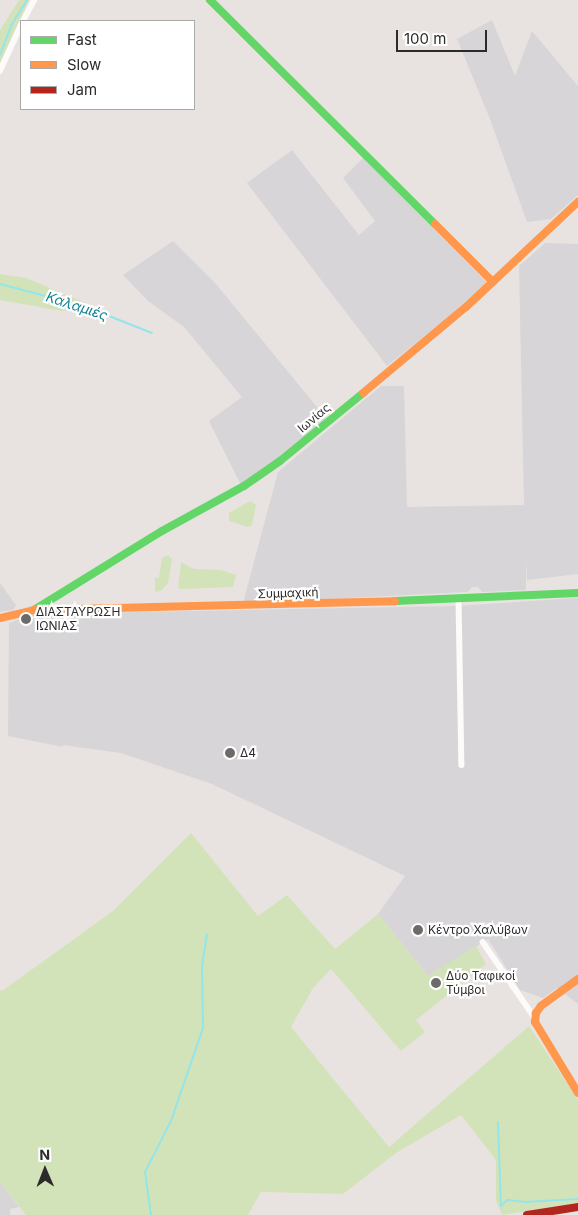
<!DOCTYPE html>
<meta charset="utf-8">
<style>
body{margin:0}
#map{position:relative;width:578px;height:1215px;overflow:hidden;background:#e8e3e0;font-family:Inter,sans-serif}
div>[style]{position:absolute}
.industrial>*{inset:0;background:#d7d5d8}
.green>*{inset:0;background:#d3e3b9}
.stream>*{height:2px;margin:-1px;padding:0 1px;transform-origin:1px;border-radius:1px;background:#94e5ea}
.street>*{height:5.5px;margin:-2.75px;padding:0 2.75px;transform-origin:2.75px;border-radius:2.75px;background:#fcfbfa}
.fast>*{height:8px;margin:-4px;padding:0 4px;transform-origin:4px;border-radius:4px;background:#63d668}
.slow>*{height:8px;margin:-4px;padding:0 4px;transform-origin:4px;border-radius:4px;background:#ff974d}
.jam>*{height:8px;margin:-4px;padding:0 4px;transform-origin:4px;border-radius:4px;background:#b3261e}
.dots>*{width:14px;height:14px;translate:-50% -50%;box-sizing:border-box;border:2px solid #fff;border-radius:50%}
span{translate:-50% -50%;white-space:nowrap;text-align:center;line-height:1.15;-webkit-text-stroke:4.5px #fff;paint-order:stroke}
.street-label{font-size:12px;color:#2b2b2b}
.poi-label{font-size:12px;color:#2b2b2b}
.left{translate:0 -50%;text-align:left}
.water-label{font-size:14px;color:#0e8194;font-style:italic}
.legend{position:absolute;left:20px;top:20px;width:175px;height:90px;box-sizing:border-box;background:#fff;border:1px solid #aaa;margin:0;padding:6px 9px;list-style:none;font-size:15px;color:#2b2b2b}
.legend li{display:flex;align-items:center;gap:10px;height:25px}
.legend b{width:25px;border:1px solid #aaa}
.north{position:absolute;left:20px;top:1145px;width:50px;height:50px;-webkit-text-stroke:4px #fff;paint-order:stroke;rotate:359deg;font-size:14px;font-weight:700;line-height:20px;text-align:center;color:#2b2b2b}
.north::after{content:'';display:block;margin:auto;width:18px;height:22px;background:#2b2b2b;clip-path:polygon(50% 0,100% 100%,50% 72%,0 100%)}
.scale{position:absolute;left:396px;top:30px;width:91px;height:22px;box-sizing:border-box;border:2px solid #2b2b2b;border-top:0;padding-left:6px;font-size:15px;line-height:18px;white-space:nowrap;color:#2b2b2b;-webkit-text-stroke:4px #fff;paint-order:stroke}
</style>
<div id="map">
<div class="industrial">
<div style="clip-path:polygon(492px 20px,515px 76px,532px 31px,578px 86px,578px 195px,551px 219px,527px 222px,490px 119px,457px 39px)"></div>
<div style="clip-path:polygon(292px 150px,359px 235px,375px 221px,343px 178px,363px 158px,487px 282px,447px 318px,387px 366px,247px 183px)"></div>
<div style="clip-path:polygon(173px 241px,216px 284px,326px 418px,284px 453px,241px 485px,209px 421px,242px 397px,184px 327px,148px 301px,123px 275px)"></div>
<div style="clip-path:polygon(545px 243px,578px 244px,578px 574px,527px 580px,526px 557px,526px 590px,482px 592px,478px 587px,472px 587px,468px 592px,243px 603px,278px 472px,381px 386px,404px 386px,407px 507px,524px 505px,519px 266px)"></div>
<div style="clip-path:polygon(0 583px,16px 605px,13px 610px,0 612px)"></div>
<div style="clip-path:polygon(578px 598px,578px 1004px,557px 988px,543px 998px,520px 990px,480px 926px,488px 939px,428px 976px,378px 914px,405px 876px,212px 784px,121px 753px,63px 745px,63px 747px,8px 736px,9px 623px,33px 614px,455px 606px)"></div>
<div style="clip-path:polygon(0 1183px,19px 1207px,10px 1209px,10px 1215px,0 1215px)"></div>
</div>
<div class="green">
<div style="clip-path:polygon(19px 0,29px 0,0 63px,0 30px)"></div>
<div style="clip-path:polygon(0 274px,26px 278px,86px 303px,62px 311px,0 300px)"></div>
<div style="clip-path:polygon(250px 501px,256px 505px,252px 525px,248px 527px,229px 521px,229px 513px)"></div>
<div style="clip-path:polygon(168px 555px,172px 559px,168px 583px,161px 591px,155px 592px,155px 578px,159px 578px,162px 558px)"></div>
<div style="clip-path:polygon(181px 562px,194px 569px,221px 570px,236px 575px,233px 587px,180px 589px,178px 587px)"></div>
<div style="clip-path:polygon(191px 833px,258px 916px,287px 895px,335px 949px,378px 914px,428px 976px,476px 946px,486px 964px,416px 1020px,425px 1032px,401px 1051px,331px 969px,313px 988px,291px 1027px,389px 1147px,529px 1026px,578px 1100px,578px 1203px,502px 1215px,496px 1201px,496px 1160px,461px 1115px,396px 1153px,343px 1194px,261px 1192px,248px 1215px,26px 1215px,0 1183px,0 990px,2px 991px,113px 911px)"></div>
</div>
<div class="stream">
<div style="left:0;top:55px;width:33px;rotate:-69deg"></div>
<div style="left:12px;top:24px;width:28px;rotate:-58deg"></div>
<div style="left:0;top:284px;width:87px;rotate:14.7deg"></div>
<div style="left:84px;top:306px;width:73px;rotate:21.7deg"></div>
<div style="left:498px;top:1122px;width:84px;rotate:88deg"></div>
<div style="left:501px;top:1206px;width:8px;rotate:-45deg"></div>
<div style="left:507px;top:1200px;width:18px;rotate:6deg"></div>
<div style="left:525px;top:1202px;width:53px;rotate:-3.2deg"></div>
<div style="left:151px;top:1215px;width:43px;rotate:-97.9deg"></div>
<div style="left:145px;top:1172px;width:57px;rotate:-63deg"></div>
<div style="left:171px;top:1121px;width:98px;rotate:-71deg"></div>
<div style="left:203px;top:1028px;width:62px;rotate:-90.9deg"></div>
<div style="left:202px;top:966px;width:32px;rotate:-81deg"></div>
</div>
<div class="street">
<div style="left:23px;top:21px;width:24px;rotate:-62deg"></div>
<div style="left:0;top:71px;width:51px;rotate:-65.5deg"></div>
<div style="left:459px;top:600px;width:165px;rotate:89deg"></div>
<div style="left:483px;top:942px;width:92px;rotate:55.6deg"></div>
</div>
<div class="fast">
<div style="left:210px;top:0;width:317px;rotate:44.9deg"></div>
<div style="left:395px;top:601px;width:183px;rotate:-2.5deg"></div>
<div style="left:34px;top:610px;width:150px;rotate:-31.7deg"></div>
<div style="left:162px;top:531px;width:94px;rotate:-28.8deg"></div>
<div style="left:244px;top:486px;width:44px;rotate:-34.8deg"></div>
<div style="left:280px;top:461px;width:107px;rotate:-39.3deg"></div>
</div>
<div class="slow">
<div style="left:435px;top:224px;width:82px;rotate:45deg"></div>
<div style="left:363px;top:393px;width:134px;rotate:-39.9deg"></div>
<div style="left:466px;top:307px;width:154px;rotate:-43.2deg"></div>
<div style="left:0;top:618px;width:35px;rotate:-13deg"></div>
<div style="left:34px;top:610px;width:361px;rotate:-1.4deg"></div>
<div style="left:578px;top:979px;width:46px;rotate:143.9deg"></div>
<div style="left:541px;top:1006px;width:9px;rotate:126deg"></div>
<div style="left:536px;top:1013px;width:9px;rotate:96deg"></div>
<div style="left:535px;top:1022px;width:83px;rotate:58.8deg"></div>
</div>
<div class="jam">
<div style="left:527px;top:1215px;width:52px;rotate:-8.9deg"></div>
</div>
<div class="dots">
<div style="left:26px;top:619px;background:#6d6b6a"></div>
<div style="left:230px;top:753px;background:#6d6b6a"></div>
<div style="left:418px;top:930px;background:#6d6b6a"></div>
<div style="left:436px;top:983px;background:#6d6b6a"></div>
</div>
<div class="street-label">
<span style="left:314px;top:418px;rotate:-40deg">Ιωνίας</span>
<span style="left:288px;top:593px;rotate:-2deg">Συμμαχική</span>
</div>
<div class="poi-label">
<span class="left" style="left:36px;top:619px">ΔΙΑΣΤΑΥΡΩΣΗ<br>ΙΩΝΙΑΣ</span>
<span class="left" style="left:240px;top:753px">Δ4</span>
<span class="left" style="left:428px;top:930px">Κέντρο Χαλύβων</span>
<span class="left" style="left:446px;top:983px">Δύο Ταφικοί<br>Τύμβοι</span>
</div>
<div class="water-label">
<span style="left:77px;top:306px;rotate:18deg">Καλαμιές</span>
</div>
<ul class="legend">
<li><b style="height:6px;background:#63d668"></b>Fast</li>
<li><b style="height:6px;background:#ff974d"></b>Slow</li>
<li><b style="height:6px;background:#b3261e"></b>Jam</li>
</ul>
<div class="north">N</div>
<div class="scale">100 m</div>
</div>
